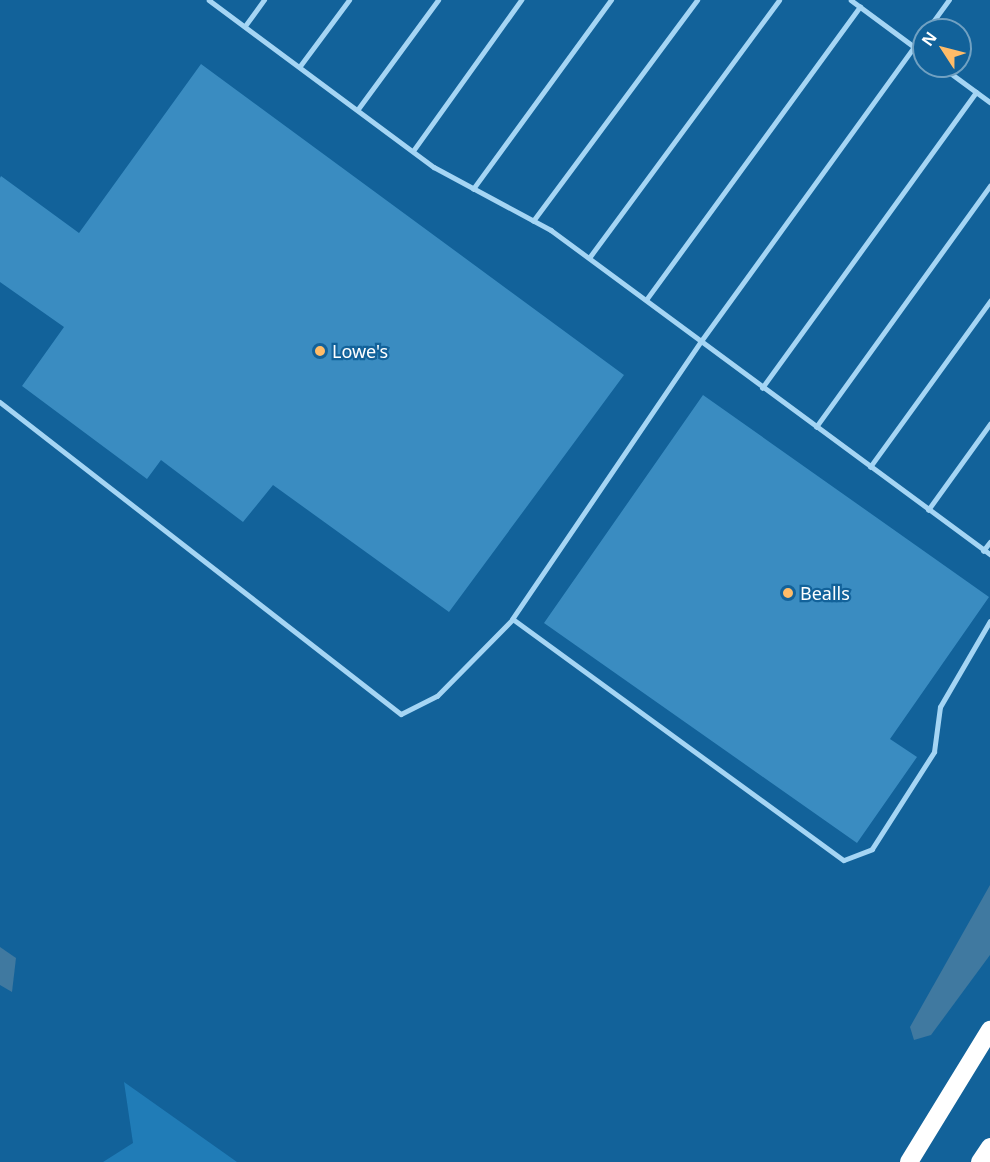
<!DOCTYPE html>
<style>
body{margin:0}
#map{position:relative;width:990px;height:1162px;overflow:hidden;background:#12629a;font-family:"Noto Sans",sans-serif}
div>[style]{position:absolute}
.green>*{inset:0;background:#207cb7}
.water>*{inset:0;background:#4079a0}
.building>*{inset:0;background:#3a8cc1}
.service>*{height:4.5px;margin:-2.25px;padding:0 2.25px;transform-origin:2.25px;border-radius:2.25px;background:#a5d5f4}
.motorway>*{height:18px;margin:-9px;padding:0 9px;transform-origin:9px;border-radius:9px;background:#fff}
.dots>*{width:16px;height:16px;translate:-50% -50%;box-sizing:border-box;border:3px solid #12629a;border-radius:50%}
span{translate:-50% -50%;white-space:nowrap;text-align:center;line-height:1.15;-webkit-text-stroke:4.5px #12629a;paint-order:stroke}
.poi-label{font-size:18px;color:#fff}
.left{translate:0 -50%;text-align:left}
.north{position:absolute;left:912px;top:18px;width:60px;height:60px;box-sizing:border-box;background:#12629a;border:2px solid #71a1c2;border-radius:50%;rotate:306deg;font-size:16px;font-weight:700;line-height:24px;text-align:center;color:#fff}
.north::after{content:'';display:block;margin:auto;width:21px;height:27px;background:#ffbc68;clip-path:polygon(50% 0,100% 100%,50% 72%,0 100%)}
</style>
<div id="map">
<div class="green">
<div style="clip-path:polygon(124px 1082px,237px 1162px,103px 1162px,133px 1143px)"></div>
</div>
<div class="water">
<div style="clip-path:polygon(990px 885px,990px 955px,931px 1035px,914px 1040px,910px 1027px)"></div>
<div style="clip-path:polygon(0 947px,16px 958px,12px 992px,0 985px)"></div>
</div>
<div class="building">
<div style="clip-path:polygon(201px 64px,624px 375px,449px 612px,273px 485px,243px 522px,161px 460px,147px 479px,22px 386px,64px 327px,0 282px,0 178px,1px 176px,79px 233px)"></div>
<div style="clip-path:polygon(703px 395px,989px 597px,890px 739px,917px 757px,857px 843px,544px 623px)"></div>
</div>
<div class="service">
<div style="left:209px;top:0;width:280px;rotate:36.6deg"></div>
<div style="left:434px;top:167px;width:133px;rotate:28.3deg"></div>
<div style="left:551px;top:230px;width:546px;rotate:36.43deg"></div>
<div style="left:851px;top:0;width:91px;rotate:36.5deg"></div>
<div style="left:245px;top:26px;width:32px;rotate:-54deg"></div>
<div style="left:927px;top:30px;width:37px;rotate:-54deg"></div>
<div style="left:924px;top:34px;width:380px;rotate:125.9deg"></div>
<div style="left:701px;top:342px;width:335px;rotate:124.2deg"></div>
<div style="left:513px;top:619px;width:409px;rotate:36.1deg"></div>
<div style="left:844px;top:860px;width:30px;rotate:-21deg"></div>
<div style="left:872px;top:849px;width:115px;rotate:-57.4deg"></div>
<div style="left:934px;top:752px;width:45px;rotate:-82.4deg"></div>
<div style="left:940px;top:707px;width:99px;rotate:-59.8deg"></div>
<div style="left:300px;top:66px;width:82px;rotate:-53.4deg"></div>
<div style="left:941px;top:66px;width:61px;rotate:36.3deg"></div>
<div style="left:358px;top:109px;width:135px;rotate:-53.7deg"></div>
<div style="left:413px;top:151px;width:186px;rotate:-54.4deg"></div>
<div style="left:473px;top:189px;width:234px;rotate:-53.9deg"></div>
<div style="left:533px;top:221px;width:275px;rotate:-53.4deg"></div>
<div style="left:589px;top:258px;width:320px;rotate:-53.6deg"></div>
<div style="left:646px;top:300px;width:363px;rotate:-53.9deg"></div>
<div style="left:762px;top:388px;width:365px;rotate:-54.1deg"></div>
<div style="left:0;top:402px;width:508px;rotate:37.88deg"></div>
<div style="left:401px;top:714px;width:40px;rotate:-26.6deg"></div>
<div style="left:437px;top:696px;width:108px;rotate:-45.4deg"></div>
<div style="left:816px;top:427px;width:297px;rotate:-54.2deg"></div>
<div style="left:870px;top:467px;width:205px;rotate:-54.1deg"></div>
<div style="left:928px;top:510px;width:106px;rotate:-54.2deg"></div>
<div style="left:983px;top:551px;width:11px;rotate:-52deg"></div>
</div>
<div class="motorway">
<div style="left:909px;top:1162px;width:155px;rotate:-58.5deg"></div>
<div style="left:980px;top:1162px;width:18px;rotate:-56deg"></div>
</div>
<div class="dots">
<div style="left:320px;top:351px;background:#ffbc68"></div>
<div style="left:788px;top:593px;background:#ffbc68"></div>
</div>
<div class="poi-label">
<span class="left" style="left:332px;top:351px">Lowe's</span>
<span class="left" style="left:800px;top:593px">Bealls</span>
</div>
<div class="north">N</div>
</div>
